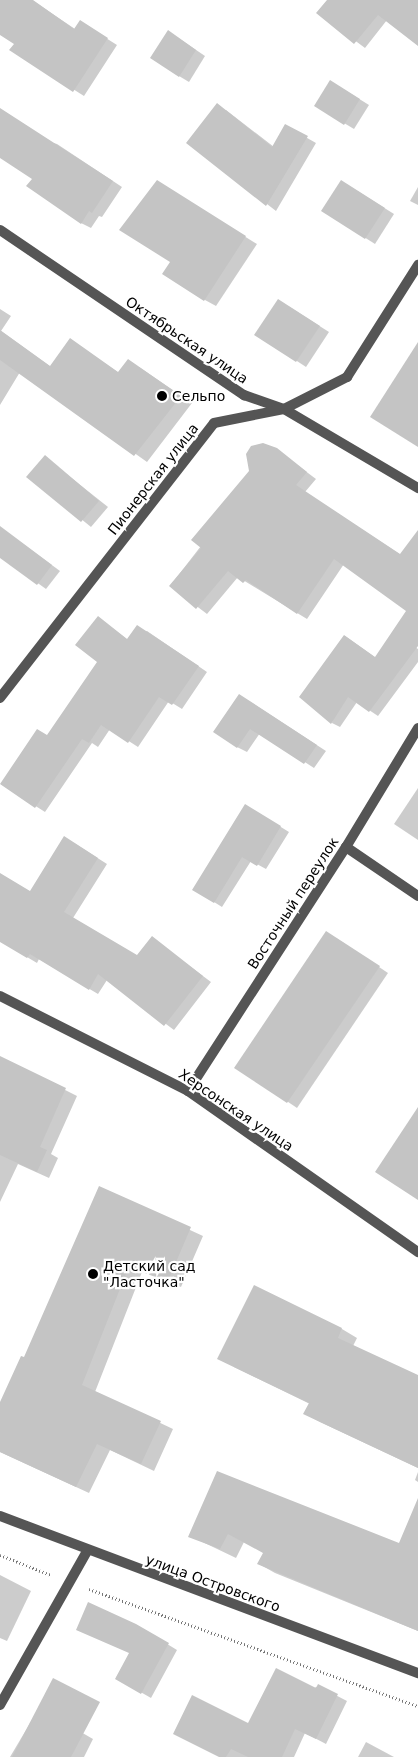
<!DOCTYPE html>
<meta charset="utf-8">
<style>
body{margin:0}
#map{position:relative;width:418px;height:1757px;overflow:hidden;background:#fff;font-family:"DejaVu Sans",sans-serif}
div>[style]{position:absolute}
.shadow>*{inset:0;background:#0003}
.building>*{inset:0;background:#c4c4c4}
.path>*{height:3px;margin-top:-1.5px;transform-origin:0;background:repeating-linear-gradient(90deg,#777 0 1px,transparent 0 3.5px)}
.service>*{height:10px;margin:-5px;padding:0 5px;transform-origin:5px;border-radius:5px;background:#555}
.minor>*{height:10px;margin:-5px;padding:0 5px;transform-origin:5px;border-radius:5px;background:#555}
.tertiary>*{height:10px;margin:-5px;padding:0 5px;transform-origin:5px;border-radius:5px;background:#555}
.dots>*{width:14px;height:14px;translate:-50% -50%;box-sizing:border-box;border:2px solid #fff;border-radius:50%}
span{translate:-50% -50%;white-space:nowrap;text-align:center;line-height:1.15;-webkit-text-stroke:4.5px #fff;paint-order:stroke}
.street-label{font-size:14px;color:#000}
.poi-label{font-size:14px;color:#000}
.left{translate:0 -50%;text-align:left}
</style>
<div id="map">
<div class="shadow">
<div style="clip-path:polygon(0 0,32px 0,75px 29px,90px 28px,117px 45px,84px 96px,11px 50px,15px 44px,0 33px)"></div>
<div style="clip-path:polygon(328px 0,416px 0,418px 45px,387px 20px,365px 48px,318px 13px)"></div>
<div style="clip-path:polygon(177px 37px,205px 56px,189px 82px,179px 76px)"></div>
<div style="clip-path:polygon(340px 87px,369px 105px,354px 129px,344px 123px)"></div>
<div style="clip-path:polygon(226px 110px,274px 147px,286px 126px,316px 143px,276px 211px,188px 143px)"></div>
<div style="clip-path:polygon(0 129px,57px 144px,122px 187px,102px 217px,99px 216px,91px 228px,81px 223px,34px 178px,0 156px)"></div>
<div style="clip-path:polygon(351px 187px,394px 214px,375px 244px,323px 211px)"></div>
<div style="clip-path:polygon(418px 187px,418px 205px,410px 201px)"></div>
<div style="clip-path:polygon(169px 189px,257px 244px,216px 306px,205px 300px,172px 261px)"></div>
<div style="clip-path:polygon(288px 306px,329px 332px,306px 367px,256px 334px)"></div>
<div style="clip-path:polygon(0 309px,11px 316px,1px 331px,51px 367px,70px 340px,119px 373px,139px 367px,192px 403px,147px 462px,20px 372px,0 405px)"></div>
<div style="clip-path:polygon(276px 449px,316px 479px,305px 492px,401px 555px,418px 558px,418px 618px,344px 564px,307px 619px,238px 577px,207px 614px,170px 586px)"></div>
<div style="clip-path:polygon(45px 457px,108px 507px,91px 527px,28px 476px)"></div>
<div style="clip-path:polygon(0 527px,60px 571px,46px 589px,0 556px)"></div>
<div style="clip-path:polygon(99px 618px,128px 640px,147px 631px,207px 672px,182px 709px,169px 701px,138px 747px,110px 729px,98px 747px,92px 743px,45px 812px,1px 784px,48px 736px,99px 662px)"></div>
<div style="clip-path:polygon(345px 636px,376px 658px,402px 638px,418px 649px,418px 662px,378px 716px,357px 702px,340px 727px,332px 723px)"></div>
<div style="clip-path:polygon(249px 701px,326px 751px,314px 768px,260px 733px,247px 752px,237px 747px)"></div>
<div style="clip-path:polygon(418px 788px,418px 840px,394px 824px)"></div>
<div style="clip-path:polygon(245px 805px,289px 832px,266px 869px,251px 861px,222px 907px,214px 902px)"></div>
<div style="clip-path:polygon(74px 843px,107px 864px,73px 918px,137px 957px,152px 938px,211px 982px,174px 1030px,107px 980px,98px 994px,39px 959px,37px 963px,0 941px,0 874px,30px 892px)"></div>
<div style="clip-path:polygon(336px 938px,388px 973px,297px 1108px,236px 1067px)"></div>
<div style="clip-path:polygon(0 1057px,77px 1096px,51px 1154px,58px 1158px,49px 1178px,18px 1164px,0 1202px)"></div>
<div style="clip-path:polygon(99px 1188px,203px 1236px,181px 1287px,142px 1272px,95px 1392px,173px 1429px,154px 1471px,110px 1450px,89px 1493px,0 1452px,0 1404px,24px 1359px)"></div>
<div style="clip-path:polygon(254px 1286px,342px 1329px,357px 1338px,353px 1346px,418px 1377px,418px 1468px,320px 1422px,305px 1414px,310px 1404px,234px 1367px)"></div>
<div style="clip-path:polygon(418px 1472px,418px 1482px,415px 1480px)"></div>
<div style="clip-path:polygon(218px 1473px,399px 1544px,418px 1543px,418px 1631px,275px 1573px,259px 1564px,265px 1553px,244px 1542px,236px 1558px,190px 1536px)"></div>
<div style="clip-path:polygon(0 1575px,31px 1591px,7px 1641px,0 1638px)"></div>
<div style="clip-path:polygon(136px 1625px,177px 1650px,151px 1698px,116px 1678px,130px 1653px)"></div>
<div style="clip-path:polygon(318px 1686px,347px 1701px,326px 1744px,305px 1733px,294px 1757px,220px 1757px,249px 1725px)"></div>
<div style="clip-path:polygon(39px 1708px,93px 1739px,84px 1757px,10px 1757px)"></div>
<div style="clip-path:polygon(366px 1742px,394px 1757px,358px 1757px)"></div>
</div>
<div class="building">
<div style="clip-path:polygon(0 0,33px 0,74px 29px,80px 20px,108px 38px,73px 92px,9px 50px,14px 44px,0 35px)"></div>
<div style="clip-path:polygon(327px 0,418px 0,418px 46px,378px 15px,354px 44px,316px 13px)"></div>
<div style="clip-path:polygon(168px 30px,196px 50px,179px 77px,150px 58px)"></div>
<div style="clip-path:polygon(330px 80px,360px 99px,344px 125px,314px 106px)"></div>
<div style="clip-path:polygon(217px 103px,272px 147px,285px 124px,308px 136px,266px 206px,186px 143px)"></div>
<div style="clip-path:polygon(0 108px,113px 181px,92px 213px,89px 211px,81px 224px,26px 186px,32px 179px,0 158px)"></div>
<div style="clip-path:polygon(157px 180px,246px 236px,204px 301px,162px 274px,170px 262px,119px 230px)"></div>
<div style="clip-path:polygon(341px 180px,385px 208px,365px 239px,321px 211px)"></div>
<div style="clip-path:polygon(278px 299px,320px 326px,296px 362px,254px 335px)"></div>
<div style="clip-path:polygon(0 330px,50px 366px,70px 338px,118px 372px,128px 359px,181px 396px,134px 456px,0 360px)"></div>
<div style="clip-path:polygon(418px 342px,418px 447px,370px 417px)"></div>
<div style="clip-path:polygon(263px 443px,277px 448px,307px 472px,296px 485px,400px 554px,418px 530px,418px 646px,369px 712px,348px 697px,331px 724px,299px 697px,344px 635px,375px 657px,406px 611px,334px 559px,297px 614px,246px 580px,243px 583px,228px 571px,196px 609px,169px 586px,201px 548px,191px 540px,249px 471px,246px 454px,251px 446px)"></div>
<div style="clip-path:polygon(45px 455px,99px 501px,81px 522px,26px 477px)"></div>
<div style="clip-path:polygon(0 526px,52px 565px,37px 585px,0 558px)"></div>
<div style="clip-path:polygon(98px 616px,127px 639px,137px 625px,199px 666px,172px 705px,159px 697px,128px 743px,101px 725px,89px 743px,82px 739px,35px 808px,0 784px,37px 729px,47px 735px,97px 662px,75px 645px)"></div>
<div style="clip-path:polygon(239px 694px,317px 745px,304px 764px,250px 729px,237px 748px,213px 732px)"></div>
<div style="clip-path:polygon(245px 804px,281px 826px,257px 866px,242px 857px,214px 903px,192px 890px)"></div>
<div style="clip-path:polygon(64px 836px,98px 858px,64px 912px,137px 955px,152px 936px,203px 976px,164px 1026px,98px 974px,89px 990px,30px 954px,27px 958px,0 942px,0 873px,30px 891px)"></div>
<div style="clip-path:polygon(326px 931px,380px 966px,287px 1103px,234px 1068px)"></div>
<div style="clip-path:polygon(0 1056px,66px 1088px,40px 1147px,47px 1150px,37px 1172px,0 1155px)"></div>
<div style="clip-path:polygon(418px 1107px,418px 1200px,375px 1172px)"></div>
<div style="clip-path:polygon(99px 1186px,191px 1227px,168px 1281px,129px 1266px,82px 1385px,161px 1421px,141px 1464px,97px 1444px,76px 1487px,0 1452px,0 1402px,21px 1356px,24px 1357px)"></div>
<div style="clip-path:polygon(254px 1285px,342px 1328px,338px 1338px,418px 1375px,418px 1468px,303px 1414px,309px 1403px,217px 1359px)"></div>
<div style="clip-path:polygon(217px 1471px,399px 1543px,418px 1498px,418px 1631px,257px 1564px,263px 1553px,228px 1534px,220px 1549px,188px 1537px)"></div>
<div style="clip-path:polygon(88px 1602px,136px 1624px,169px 1643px,141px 1694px,115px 1679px,129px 1653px,76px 1630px)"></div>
<div style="clip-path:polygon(276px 1668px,316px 1688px,318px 1684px,338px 1694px,316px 1739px,295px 1729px,282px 1757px,248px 1757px,231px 1749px,226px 1757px,219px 1757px,173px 1734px,192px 1695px,248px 1723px)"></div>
<div style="clip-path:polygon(53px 1678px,100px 1702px,71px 1757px,12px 1757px)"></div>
</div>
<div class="path">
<div style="left:0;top:1555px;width:55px;rotate:21.4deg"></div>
<div style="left:89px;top:1589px;width:349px;rotate:19.6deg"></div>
</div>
<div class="service">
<div style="left:346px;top:847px;width:87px;rotate:34.2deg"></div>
</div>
<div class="minor">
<div style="left:0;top:230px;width:295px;rotate:34.1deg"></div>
<div style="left:244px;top:395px;width:42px;rotate:19.3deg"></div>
<div style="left:284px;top:409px;width:156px;rotate:30.5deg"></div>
<div style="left:0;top:698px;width:348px;rotate:-52.1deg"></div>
<div style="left:214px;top:423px;width:71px;rotate:-11.3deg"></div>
<div style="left:284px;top:409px;width:71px;rotate:-26.9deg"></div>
<div style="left:347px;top:377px;width:133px;rotate:-57.6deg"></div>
<div style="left:0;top:996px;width:211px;rotate:26.8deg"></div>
<div style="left:188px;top:1091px;width:281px;rotate:35deg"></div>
<div style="left:188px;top:1091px;width:291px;rotate:-57.1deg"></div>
<div style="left:346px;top:847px;width:139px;rotate:-58.8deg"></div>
<div style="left:0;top:1705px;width:177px;rotate:-60.5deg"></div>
</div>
<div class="tertiary">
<div style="left:0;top:1516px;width:447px;rotate:20.6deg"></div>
</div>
<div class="dots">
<div style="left:162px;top:396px;background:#000"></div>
<div style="left:93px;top:1274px;background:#000"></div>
</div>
<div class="street-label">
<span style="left:187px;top:340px;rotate:34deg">Октябрьская улица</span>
<span style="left:153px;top:479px;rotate:-52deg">Пионерская улица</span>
<span style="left:293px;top:903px;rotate:-57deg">Восточный переулок</span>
<span style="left:236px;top:1110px;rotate:34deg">Херсонская улица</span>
<span style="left:213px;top:1583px;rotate:20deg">улица Островского</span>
</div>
<div class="poi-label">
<span class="left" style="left:172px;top:396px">Сельпо</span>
<span class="left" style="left:103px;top:1274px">Детский сад<br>"Ласточка"</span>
</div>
</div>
